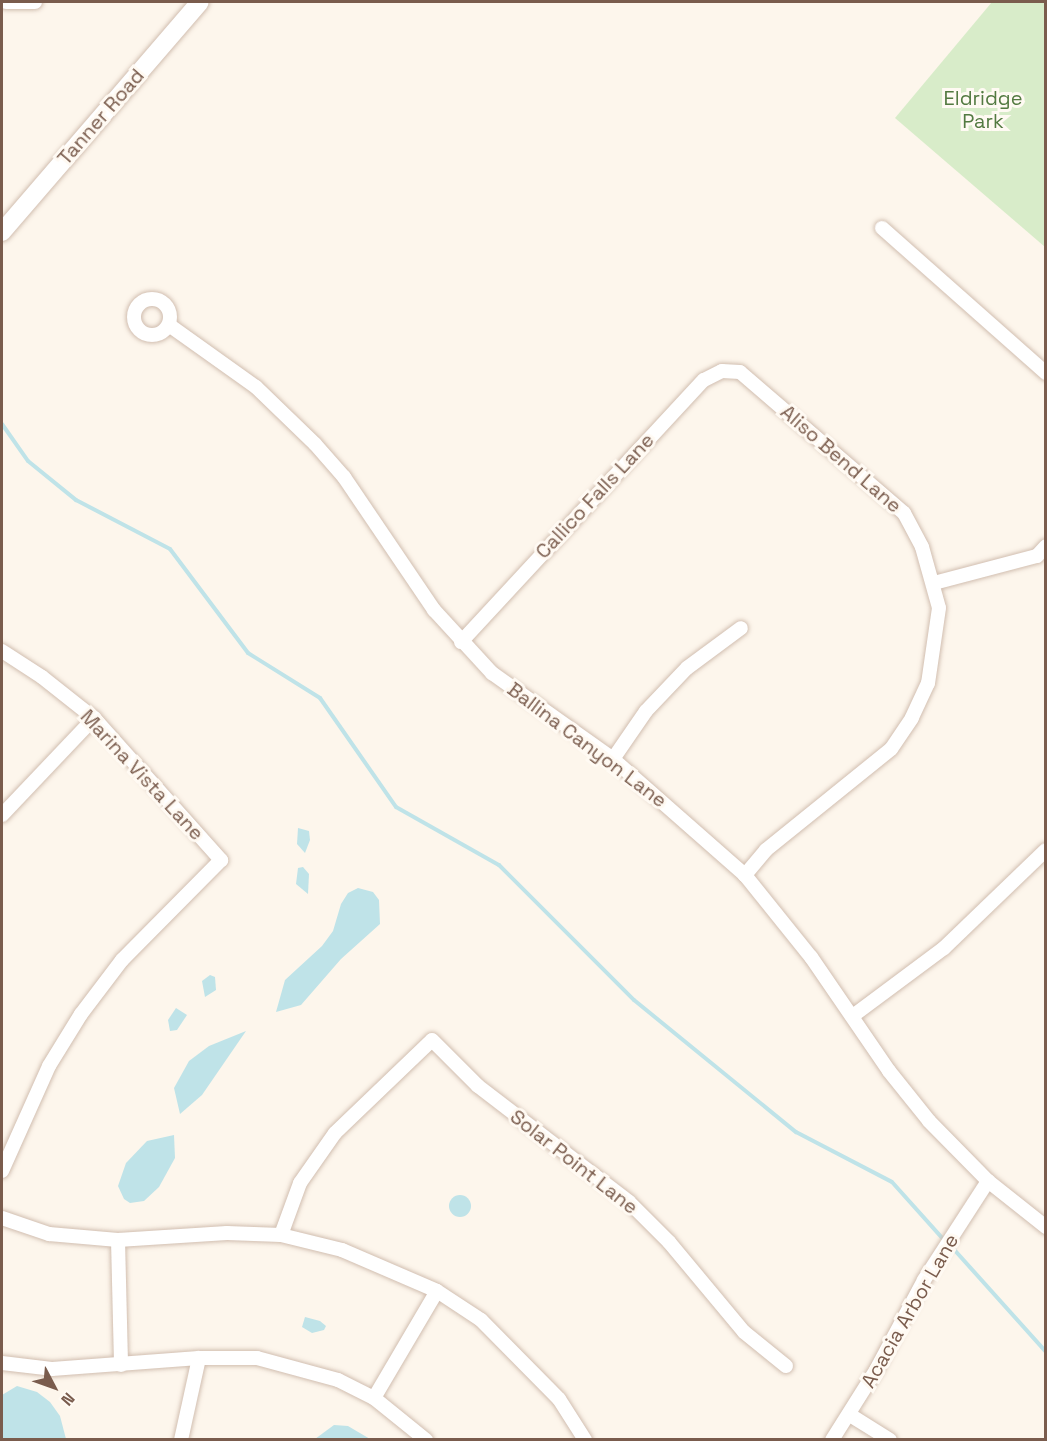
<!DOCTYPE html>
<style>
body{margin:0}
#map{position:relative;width:1047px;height:1441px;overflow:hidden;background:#fdf6ec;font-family:"Space Grotesk",sans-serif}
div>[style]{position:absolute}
.green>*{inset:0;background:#d8ecc9}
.water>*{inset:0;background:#bfe3e8}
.round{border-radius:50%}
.stream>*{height:4px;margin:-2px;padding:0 2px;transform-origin:2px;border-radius:2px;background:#bfe3e8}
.roads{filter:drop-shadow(0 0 2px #d1beb0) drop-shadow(0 0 2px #d1beb0)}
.street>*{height:14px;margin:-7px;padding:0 7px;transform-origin:7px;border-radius:7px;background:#fff}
.street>.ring{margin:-7px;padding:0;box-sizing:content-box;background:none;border:14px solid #fff;border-radius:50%}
.secondary>*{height:18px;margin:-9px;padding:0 9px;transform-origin:9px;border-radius:9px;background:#fff}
span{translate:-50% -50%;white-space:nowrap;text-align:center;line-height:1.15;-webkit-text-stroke:6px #fffaf3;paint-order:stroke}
.park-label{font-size:20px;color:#537a41}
.street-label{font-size:20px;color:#7a5c4d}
.frame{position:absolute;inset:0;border:3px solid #7a5c4d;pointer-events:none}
.north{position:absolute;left:24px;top:1357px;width:60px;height:60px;-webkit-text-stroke:4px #fffaf3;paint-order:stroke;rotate:131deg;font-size:16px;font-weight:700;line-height:24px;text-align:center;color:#7a5c4d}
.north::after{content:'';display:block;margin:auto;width:21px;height:27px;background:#7a5c4d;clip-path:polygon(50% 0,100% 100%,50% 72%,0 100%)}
</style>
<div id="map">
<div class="green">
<div style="clip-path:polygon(992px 2px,1045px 2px,1045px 247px,895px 118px)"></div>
</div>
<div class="water">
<div style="clip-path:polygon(298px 828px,309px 831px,310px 840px,305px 853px,297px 844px)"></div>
<div style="clip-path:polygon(303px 867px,309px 874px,308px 894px,296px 884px,298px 868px)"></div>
<div style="clip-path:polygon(358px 888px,373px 892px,379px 900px,380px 924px,341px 959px,301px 1005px,276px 1012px,285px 980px,322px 946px,333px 931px,341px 904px,348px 893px)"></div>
<div style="clip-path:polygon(210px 975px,215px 977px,216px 990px,205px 997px,202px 981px)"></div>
<div style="clip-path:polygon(176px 1008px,187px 1015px,177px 1030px,170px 1031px,168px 1020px)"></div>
<div style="clip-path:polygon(246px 1031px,202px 1095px,180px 1114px,174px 1088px,189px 1061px,209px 1046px)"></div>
<div style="clip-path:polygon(174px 1135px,175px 1158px,159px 1187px,144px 1201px,130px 1203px,124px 1199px,118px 1186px,126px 1163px,147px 1141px)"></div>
<div class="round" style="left:449px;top:1195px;width:22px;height:22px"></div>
<div style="clip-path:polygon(305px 1317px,320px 1321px,326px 1326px,324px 1330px,312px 1333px,302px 1327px)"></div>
<div style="clip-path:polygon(17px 1386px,37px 1392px,50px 1402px,60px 1416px,66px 1439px,2px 1439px,2px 1395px)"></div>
<div style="clip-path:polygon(334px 1425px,348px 1426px,370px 1439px,315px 1439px)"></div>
</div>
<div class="stream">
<div style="left:2px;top:424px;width:45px;rotate:54.9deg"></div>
<div style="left:28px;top:461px;width:62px;rotate:39.1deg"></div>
<div style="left:76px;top:500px;width:106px;rotate:27.5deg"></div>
<div style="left:170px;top:549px;width:130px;rotate:53.1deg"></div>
<div style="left:248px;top:653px;width:85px;rotate:32deg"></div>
<div style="left:320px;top:698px;width:133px;rotate:55.1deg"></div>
<div style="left:396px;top:807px;width:118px;rotate:29.4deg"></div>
<div style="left:499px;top:865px;width:191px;rotate:45deg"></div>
<div style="left:634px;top:1000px;width:209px;rotate:39.2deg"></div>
<div style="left:796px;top:1132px;width:108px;rotate:27.5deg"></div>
<div style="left:892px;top:1182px;width:78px;rotate:48.1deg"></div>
<div style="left:950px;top:1245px;width:144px;rotate:48.1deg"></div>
</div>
<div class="roads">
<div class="street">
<div style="left:6px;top:2px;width:29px"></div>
<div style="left:882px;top:228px;width:219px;rotate:41.5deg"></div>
<div class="ring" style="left:134px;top:299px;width:22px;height:22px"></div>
<div style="left:169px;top:325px;width:107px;rotate:35.5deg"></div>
<div style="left:256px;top:387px;width:82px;rotate:44deg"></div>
<div style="left:315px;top:444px;width:44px;rotate:48.7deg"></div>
<div style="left:344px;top:477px;width:161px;rotate:55.9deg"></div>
<div style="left:434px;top:610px;width:86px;rotate:47.4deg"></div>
<div style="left:492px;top:673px;width:148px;rotate:35.4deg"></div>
<div style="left:613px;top:759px;width:176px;rotate:41.3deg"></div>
<div style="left:745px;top:875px;width:105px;rotate:51.2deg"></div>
<div style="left:811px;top:957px;width:138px;rotate:55.6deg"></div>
<div style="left:889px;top:1071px;width:64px;rotate:51.3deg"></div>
<div style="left:929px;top:1121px;width:84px;rotate:45.5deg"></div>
<div style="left:988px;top:1181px;width:74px;rotate:38.4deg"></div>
<div style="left:934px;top:583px;width:106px;rotate:-14.7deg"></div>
<div style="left:1037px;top:556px;width:13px;rotate:-48deg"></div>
<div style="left:461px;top:642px;width:357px;rotate:-47.2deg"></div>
<div style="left:704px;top:380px;width:20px;rotate:-27deg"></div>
<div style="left:722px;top:371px;width:18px;rotate:3deg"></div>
<div style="left:740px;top:372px;width:216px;rotate:40.7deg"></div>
<div style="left:904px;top:513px;width:38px;rotate:62deg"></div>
<div style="left:922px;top:547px;width:63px;rotate:74.4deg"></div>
<div style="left:939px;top:608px;width:76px;rotate:98.3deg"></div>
<div style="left:928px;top:683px;width:38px;rotate:115deg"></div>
<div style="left:912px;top:718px;width:37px;rotate:124deg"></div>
<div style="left:891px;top:749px;width:161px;rotate:141.1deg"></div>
<div style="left:766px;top:850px;width:33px;rotate:130deg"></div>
<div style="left:2px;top:651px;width:48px;rotate:33deg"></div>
<div style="left:42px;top:677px;width:66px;rotate:38.3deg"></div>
<div style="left:94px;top:718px;width:191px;rotate:48.2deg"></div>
<div style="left:221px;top:860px;width:141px;rotate:134.7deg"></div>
<div style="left:122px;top:960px;width:68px;rotate:127.2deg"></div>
<div style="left:81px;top:1014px;width:61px;rotate:121.6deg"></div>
<div style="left:49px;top:1066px;width:115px;rotate:114.1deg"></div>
<div style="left:613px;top:759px;width:58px;rotate:-55.5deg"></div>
<div style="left:646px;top:711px;width:59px;rotate:-46.4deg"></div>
<div style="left:687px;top:668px;width:67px;rotate:-36.5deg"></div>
<div style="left:2px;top:815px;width:134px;rotate:-46.5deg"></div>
<div style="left:854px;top:1015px;width:112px;rotate:-36.7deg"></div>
<div style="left:944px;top:948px;width:141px;rotate:-43.9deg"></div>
<div style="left:2px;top:1218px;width:50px;rotate:18.8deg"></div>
<div style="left:49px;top:1234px;width:69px;rotate:5deg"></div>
<div style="left:118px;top:1240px;width:109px;rotate:-3.7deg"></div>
<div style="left:227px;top:1233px;width:54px;rotate:2.1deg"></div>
<div style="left:281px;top:1235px;width:63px;rotate:13.8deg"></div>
<div style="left:342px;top:1250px;width:103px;rotate:23.3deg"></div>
<div style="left:437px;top:1291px;width:53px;rotate:33.4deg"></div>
<div style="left:481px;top:1320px;width:111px;rotate:45.4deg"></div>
<div style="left:559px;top:1399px;width:49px;rotate:57.6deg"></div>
<div style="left:281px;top:1235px;width:55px;rotate:-69.9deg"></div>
<div style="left:300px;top:1183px;width:61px;rotate:-55deg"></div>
<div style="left:335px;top:1133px;width:134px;rotate:-43.8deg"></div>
<div style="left:432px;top:1040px;width:65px;rotate:45deg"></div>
<div style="left:478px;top:1086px;width:190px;rotate:37.5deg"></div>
<div style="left:629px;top:1202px;width:57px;rotate:45deg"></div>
<div style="left:669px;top:1242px;width:117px;rotate:50.2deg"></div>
<div style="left:744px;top:1332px;width:54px;rotate:39deg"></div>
<div style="left:118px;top:1240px;width:125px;rotate:88.6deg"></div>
<div style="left:2px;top:1363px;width:50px;rotate:6.8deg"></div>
<div style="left:52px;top:1369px;width:147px;rotate:-4.3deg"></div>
<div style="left:199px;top:1358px;width:58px"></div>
<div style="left:257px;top:1358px;width:84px;rotate:15.2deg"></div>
<div style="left:338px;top:1380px;width:40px;rotate:26.6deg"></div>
<div style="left:374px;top:1398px;width:67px;rotate:38.9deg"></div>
<div style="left:374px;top:1398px;width:124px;rotate:-59.5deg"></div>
<div style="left:850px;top:1415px;width:47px;rotate:32deg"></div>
<div style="left:181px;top:1440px;width:84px;rotate:-77.6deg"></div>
<div style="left:832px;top:1440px;width:83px;rotate:-57.8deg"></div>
<div style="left:876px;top:1370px;width:102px;rotate:-61.9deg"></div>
<div style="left:924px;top:1280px;width:118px;rotate:-57.1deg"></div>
</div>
<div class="secondary">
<div style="left:2px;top:232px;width:303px;rotate:-49.3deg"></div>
</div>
</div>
<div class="park-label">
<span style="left:983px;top:110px">Eldridge<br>Park</span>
</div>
<div class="street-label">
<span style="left:101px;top:117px;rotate:-49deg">Tanner Road</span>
<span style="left:841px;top:459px;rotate:41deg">Aliso Bend Lane</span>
<span style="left:595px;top:496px;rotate:-47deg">Callico Falls Lane</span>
<span style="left:587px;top:745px;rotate:37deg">Ballina Canyon Lane</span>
<span style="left:142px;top:775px;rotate:47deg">Marina Vista Lane</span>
<span style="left:574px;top:1162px;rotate:38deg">Solar Point Lane</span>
<span style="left:910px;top:1311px;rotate:-60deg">Acacia Arbor Lane</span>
</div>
<div class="frame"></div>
<div class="north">N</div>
</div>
